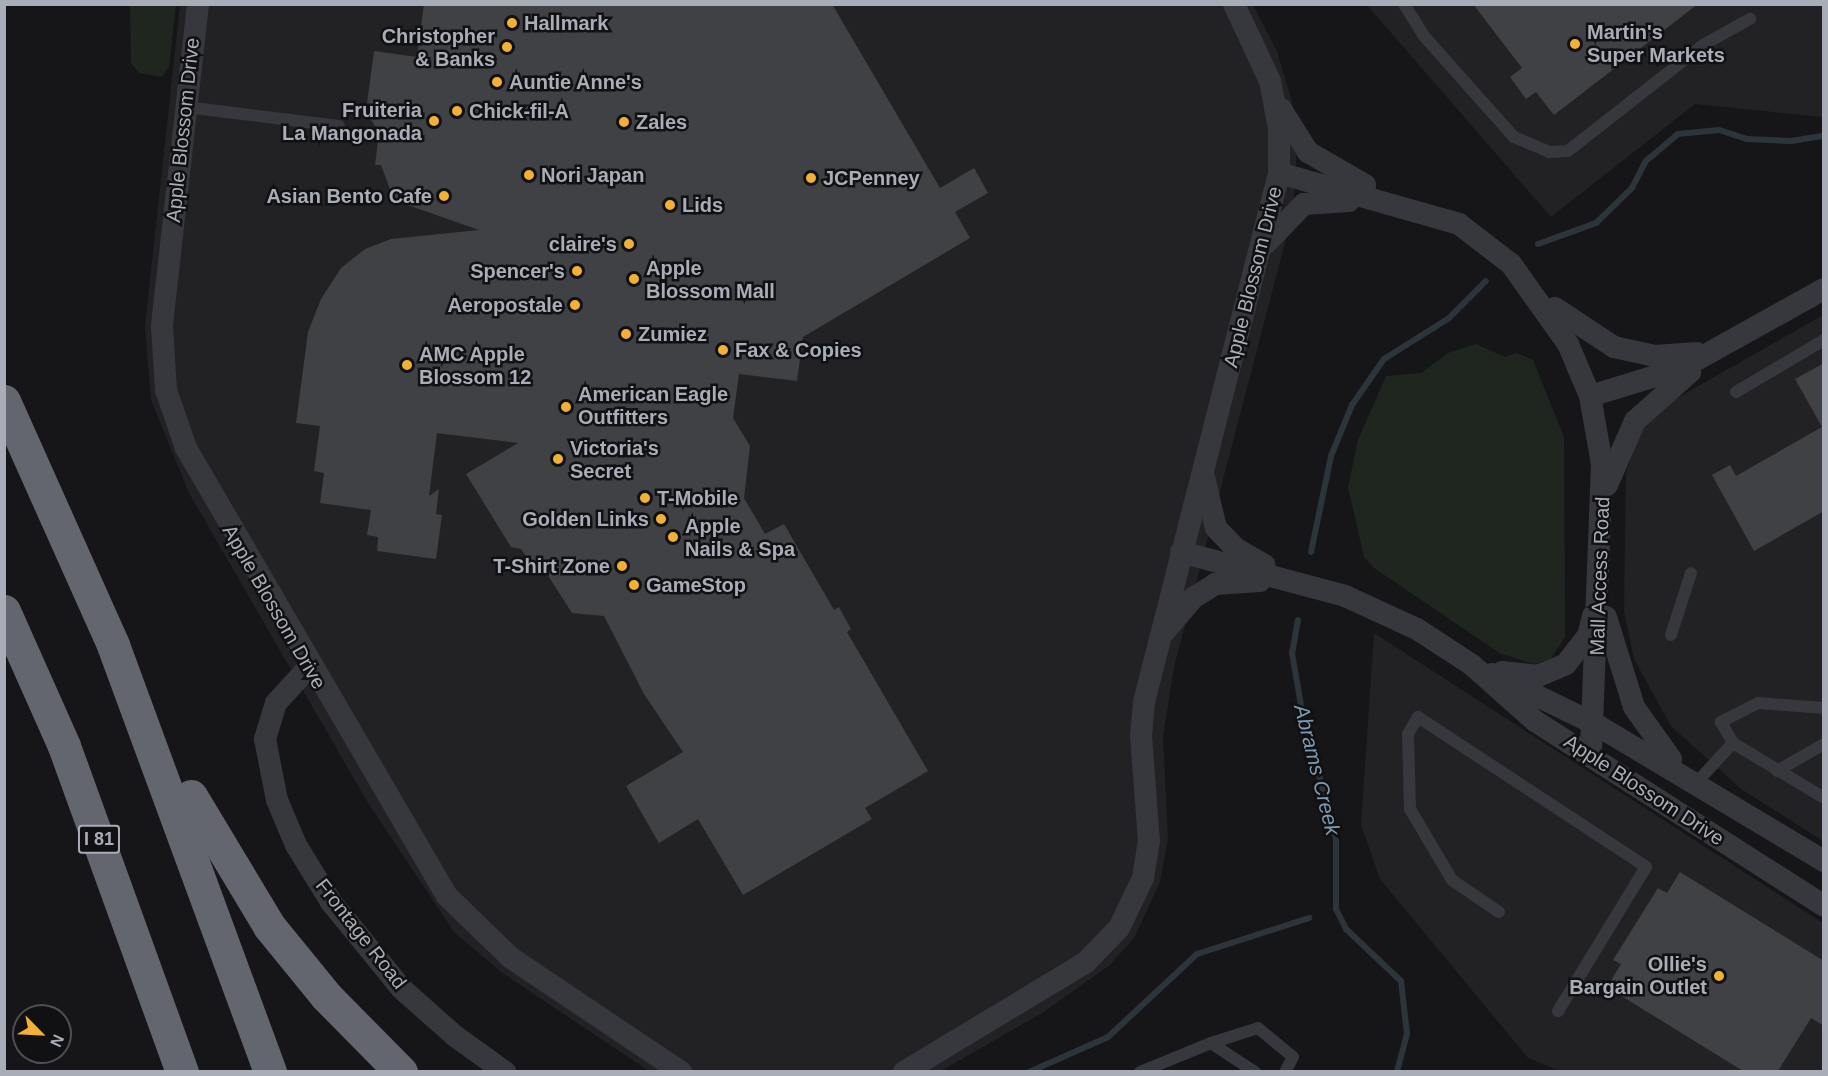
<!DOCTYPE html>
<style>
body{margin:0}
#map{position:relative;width:1828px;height:1076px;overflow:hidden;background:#161618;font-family:Helvetica,sans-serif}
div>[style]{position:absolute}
.built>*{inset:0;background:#222225}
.green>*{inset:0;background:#1e261f}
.stream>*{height:6px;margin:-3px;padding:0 3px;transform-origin:3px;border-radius:3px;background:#2c353c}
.building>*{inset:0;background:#404145}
.service>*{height:12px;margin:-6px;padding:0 6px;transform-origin:6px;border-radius:6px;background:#37383d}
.minor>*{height:22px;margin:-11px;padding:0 11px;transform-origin:11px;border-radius:11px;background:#37383d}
.motorway>*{height:33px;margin:-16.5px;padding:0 16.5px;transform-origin:16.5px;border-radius:16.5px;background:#63666e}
.dots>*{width:16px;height:16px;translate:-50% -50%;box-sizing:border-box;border:3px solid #111113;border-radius:50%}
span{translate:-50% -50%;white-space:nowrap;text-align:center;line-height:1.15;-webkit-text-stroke:5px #111113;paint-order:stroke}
.shield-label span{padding:2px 4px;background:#111113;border:2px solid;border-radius:4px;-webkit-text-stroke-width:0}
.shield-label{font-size:18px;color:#a8adb8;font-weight:700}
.poi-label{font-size:20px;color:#a8adb8;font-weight:700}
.left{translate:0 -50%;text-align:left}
.right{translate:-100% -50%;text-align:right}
.street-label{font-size:20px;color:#a8adb8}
.water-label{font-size:21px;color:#7f9bb3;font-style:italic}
.frame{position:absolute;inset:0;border:6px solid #a8adb8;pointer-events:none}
.north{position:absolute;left:12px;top:1004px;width:60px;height:60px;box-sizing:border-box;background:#111113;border:2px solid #4d4f55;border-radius:50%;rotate:114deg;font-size:16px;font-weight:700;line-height:24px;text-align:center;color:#a8adb8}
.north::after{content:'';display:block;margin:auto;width:21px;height:27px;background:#f2b134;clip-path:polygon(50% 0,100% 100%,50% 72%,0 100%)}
</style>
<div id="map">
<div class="built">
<div style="clip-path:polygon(180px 5px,1253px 5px,1277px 51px,1292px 102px,1297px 146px,1293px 212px,1174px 667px,1163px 737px,1168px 839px,1160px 882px,1134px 938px,1110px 965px,1042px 1013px,941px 1071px,649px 1071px,501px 972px,454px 932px,368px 803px,189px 493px,151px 400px,145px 326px)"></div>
<div style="clip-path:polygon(1367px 5px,1823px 5px,1823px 117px,1695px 104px,1551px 217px)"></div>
<div style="clip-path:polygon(1823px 315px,1823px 841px,1741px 789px,1671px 726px,1634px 659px,1624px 611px,1626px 473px,1639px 432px,1672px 401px)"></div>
<div style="clip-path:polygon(1374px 633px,1823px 923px,1823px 1071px,1562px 1072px,1528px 1058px,1380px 879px,1361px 825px)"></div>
</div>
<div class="green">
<div style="clip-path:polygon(130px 5px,176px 5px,169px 67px,162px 77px,139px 73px,131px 63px)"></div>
<div style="clip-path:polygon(1476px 344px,1505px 357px,1517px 353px,1533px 360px,1564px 437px,1565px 637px,1550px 660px,1534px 664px,1501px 654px,1374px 568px,1364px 557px,1348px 487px,1358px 440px,1386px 376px,1421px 373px,1448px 353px)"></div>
</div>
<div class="stream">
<div style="left:1538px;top:244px;width:62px;rotate:-19.9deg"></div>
<div style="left:1596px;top:223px;width:50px;rotate:-44.2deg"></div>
<div style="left:1632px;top:188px;width:30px;rotate:-63deg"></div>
<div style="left:1646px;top:161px;width:42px;rotate:-40.2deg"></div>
<div style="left:1678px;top:134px;width:41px;rotate:-5.6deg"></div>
<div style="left:1719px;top:130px;width:29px;rotate:18deg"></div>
<div style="left:1747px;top:139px;width:44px;rotate:2.6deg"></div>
<div style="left:1791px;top:141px;width:33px;rotate:-9deg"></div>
<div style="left:1311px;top:552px;width:98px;rotate:-78.2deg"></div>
<div style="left:1331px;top:456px;width:55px;rotate:-67.6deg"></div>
<div style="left:1352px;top:405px;width:56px;rotate:-55.2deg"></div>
<div style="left:1384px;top:359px;width:77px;rotate:-32.2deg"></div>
<div style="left:1449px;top:318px;width:52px;rotate:-45deg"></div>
<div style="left:1298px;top:620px;width:34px;rotate:100deg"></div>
<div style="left:1292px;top:653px;width:59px;rotate:80.2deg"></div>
<div style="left:1302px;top:711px;width:132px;rotate:75.1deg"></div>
<div style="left:1336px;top:839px;width:70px;rotate:90deg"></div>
<div style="left:1336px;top:909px;width:22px;rotate:63deg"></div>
<div style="left:1346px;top:929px;width:76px;rotate:43.4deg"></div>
<div style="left:1401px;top:981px;width:53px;rotate:83.5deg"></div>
<div style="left:1407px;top:1034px;width:39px;rotate:105deg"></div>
<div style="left:1029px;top:1072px;width:86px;rotate:-23.9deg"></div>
<div style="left:1108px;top:1037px;width:122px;rotate:-43deg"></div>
<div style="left:1197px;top:954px;width:118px;rotate:-17.8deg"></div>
</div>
<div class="building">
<div style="clip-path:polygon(424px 4px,832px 4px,940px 188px,974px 168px,988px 193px,955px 212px,970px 238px,803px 337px,797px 381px,739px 374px,733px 418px,750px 446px,744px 498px,765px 534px,784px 524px,834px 610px,839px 607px,851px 629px,847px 632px,928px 771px,865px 808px,872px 819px,743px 895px,698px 819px,659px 843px,626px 786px,683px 752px,644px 694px,604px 616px,572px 613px,547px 574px,536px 572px,521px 549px,511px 547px,466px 474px,518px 443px,437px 433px,429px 496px,439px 489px,436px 514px,442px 515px,436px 559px,377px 551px,378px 537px,367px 535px,371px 510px,320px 503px,324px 473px,314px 471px,320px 426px,296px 423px,308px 332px,321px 299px,341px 268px,365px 249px,391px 239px,479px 230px,402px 203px,392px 195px,381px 165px,375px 165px,379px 133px,366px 111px,374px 51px,417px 57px)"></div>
<div style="clip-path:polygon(1473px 4px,1698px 4px,1554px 115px,1536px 92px,1526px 99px,1510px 77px,1522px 68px)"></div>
<div style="clip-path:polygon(1824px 363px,1824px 511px,1754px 551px,1712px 475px,1730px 465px,1736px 476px,1822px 427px,1795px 379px)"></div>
<div style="clip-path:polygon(1680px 872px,1824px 961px,1824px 1026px,1811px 1018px,1778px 1071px,1743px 1071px,1607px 987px,1621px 964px,1613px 960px,1658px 888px,1667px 893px)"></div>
</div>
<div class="service">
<div style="left:1404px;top:4px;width:36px;rotate:58deg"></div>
<div style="left:1423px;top:35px;width:137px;rotate:48.3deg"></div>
<div style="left:1514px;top:137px;width:38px;rotate:23deg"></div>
<div style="left:1549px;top:152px;width:19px;rotate:-3deg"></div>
<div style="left:1568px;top:151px;width:172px;rotate:-38.1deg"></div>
<div style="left:1703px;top:45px;width:54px;rotate:-29deg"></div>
<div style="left:186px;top:107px;width:154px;rotate:7.1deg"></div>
<div style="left:1736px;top:392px;width:102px;rotate:-30.6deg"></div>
<div style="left:1671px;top:635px;width:65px;rotate:-72.1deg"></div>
<div style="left:1824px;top:708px;width:66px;rotate:-175.7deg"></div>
<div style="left:1758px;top:703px;width:42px;rotate:152.8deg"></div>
<div style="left:1721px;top:722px;width:24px;rotate:60deg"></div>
<div style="left:1733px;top:743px;width:106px;rotate:31.1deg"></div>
<div style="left:1777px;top:771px;width:54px;rotate:-29.9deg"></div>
<div style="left:1697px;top:782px;width:53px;rotate:-47.3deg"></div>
<div style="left:1499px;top:912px;width:57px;rotate:-145.8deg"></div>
<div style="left:1452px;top:880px;width:82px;rotate:-120.6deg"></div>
<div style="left:1410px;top:809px;width:75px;rotate:-91.5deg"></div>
<div style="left:1408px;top:734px;width:20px;rotate:-60deg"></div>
<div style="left:1418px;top:717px;width:273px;rotate:33.3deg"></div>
<div style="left:1646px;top:867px;width:169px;rotate:121.4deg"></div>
<div style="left:1211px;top:1043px;width:49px;rotate:-17.7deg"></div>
<div style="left:1258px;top:1028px;width:45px;rotate:39.6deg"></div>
<div style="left:1293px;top:1057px;width:17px;rotate:118deg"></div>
<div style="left:1140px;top:1072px;width:77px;rotate:-22.2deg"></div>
<div style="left:1211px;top:1043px;width:53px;rotate:33.4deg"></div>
</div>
<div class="minor">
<div style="left:198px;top:4px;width:325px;rotate:96.4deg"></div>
<div style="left:162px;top:327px;width:63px;rotate:86.4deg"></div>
<div style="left:166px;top:390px;width:61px;rotate:71deg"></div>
<div style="left:186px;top:448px;width:518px;rotate:59.78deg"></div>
<div style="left:447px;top:896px;width:89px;rotate:44.1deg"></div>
<div style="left:511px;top:958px;width:205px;rotate:33.8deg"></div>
<div style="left:1281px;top:109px;width:51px;rotate:57.9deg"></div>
<div style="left:1308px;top:152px;width:66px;rotate:30.1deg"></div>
<div style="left:1279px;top:173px;width:187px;rotate:15.8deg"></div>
<div style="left:1459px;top:224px;width:66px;rotate:37.6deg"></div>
<div style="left:1511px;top:264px;width:98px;rotate:54.5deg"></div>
<div style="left:1568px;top:344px;width:56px;rotate:67.1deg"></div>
<div style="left:1590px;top:396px;width:69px;rotate:80deg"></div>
<div style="left:1602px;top:464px;width:293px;rotate:92.2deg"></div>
<div style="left:1265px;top:244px;width:56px;rotate:-45.7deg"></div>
<div style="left:1304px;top:204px;width:45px;rotate:-3.8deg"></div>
<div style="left:1555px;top:308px;width:71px;rotate:33.5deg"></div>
<div style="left:1614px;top:347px;width:42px;rotate:12.4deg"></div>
<div style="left:1655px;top:356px;width:42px;rotate:-4.1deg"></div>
<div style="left:1590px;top:396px;width:96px;rotate:-16.9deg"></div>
<div style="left:1682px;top:368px;width:162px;rotate:-29.1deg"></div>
<div style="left:1204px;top:477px;width:52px;rotate:76.8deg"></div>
<div style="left:1216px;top:528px;width:28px;rotate:46deg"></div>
<div style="left:1235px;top:548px;width:34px;rotate:30deg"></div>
<div style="left:1607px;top:485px;width:70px;rotate:-66.4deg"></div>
<div style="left:1635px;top:421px;width:74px;rotate:-41.7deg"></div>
<div style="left:1181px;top:552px;width:170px;rotate:15deg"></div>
<div style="left:1345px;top:596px;width:79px;rotate:24.6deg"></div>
<div style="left:1417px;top:629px;width:66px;rotate:33.2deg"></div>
<div style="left:1472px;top:665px;width:84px;rotate:41.6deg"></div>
<div style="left:1535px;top:721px;width:343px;rotate:32.6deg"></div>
<div style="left:1606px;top:617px;width:94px;rotate:72.7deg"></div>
<div style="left:1634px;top:707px;width:64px;rotate:54.6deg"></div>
<div style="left:1164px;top:632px;width:45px;rotate:-49.5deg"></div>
<div style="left:1193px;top:598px;width:26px;rotate:-32deg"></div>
<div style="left:1215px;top:584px;width:45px;rotate:-3.8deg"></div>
<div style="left:309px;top:667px;width:49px;rotate:132.5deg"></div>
<div style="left:276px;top:703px;width:38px;rotate:107deg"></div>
<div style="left:265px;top:739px;width:62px;rotate:78.9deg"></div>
<div style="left:277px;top:800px;width:49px;rotate:67.1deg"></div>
<div style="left:296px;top:845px;width:67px;rotate:58.4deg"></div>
<div style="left:331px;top:902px;width:112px;rotate:50.8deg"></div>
<div style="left:402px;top:989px;width:71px;rotate:41.6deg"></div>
<div style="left:455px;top:1036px;width:62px;rotate:35.8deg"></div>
<div style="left:1502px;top:672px;width:36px;rotate:6deg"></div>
<div style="left:1538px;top:676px;width:30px;rotate:-23deg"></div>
<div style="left:1566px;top:664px;width:36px;rotate:-52deg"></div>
<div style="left:1588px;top:636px;width:21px;rotate:-76deg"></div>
<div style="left:1492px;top:674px;width:114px;rotate:25.9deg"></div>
<div style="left:1595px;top:724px;width:267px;rotate:30.9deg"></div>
<div style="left:904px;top:1072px;width:213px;rotate:-31.1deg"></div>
<div style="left:1086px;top:962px;width:47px;rotate:-45.9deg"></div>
<div style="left:1119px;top:928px;width:55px;rotate:-64.4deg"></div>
<div style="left:1143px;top:878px;width:36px;rotate:-81deg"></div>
<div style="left:1149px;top:842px;width:106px;rotate:-94.3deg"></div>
<div style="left:1141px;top:736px;width:34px;rotate:-85deg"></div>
<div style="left:1144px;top:702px;width:546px;rotate:-75.68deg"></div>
<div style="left:1279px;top:173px;width:44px;rotate:-90deg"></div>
<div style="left:1279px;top:129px;width:49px;rotate:-100.6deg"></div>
<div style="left:1270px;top:81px;width:85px;rotate:-115.1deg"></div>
</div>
<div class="motorway">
<div style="left:4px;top:401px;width:267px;rotate:65.9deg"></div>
<div style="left:113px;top:645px;width:455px;rotate:69.8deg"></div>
<div style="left:4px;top:611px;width:148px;rotate:66deg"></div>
<div style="left:64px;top:746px;width:347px;rotate:70.1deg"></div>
<div style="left:191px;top:796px;width:152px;rotate:59deg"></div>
<div style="left:269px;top:926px;width:90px;rotate:50.8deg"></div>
<div style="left:326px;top:996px;width:107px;rotate:45.4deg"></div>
</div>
<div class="dots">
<div style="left:512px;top:23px;background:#f2b134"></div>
<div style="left:1575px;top:44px;background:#f2b134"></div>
<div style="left:507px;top:47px;background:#f2b134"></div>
<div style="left:497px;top:82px;background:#f2b134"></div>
<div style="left:457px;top:111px;background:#f2b134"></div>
<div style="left:434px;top:121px;background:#f2b134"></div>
<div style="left:624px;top:122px;background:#f2b134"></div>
<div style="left:529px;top:175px;background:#f2b134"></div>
<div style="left:811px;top:178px;background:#f2b134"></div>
<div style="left:444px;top:196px;background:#f2b134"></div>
<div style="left:670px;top:205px;background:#f2b134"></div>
<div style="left:629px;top:244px;background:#f2b134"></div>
<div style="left:577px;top:271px;background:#f2b134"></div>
<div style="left:634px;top:279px;background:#f2b134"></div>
<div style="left:575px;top:305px;background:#f2b134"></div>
<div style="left:626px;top:334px;background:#f2b134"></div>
<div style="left:723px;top:350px;background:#f2b134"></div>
<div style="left:407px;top:365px;background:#f2b134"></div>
<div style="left:566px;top:407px;background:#f2b134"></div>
<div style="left:558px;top:459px;background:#f2b134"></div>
<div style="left:645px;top:498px;background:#f2b134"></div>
<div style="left:661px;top:519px;background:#f2b134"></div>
<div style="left:673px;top:537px;background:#f2b134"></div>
<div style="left:622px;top:566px;background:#f2b134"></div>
<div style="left:634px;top:585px;background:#f2b134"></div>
<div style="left:1719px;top:976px;background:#f2b134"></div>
</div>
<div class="shield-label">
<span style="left:99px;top:839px">I 81</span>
</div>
<div class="poi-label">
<span class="left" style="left:524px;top:23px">Hallmark</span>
<span class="left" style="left:1587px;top:44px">Martin's<br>Super Markets</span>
<span class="right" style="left:495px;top:48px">Christopher<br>&amp; Banks</span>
<span class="left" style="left:509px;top:82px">Auntie Anne's</span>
<span class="right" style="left:422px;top:122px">Fruiteria<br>La Mangonada</span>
<span class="left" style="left:469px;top:111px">Chick-fil-A</span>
<span class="left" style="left:636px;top:122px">Zales</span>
<span class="left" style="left:541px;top:175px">Nori Japan</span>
<span class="left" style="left:823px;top:178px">JCPenney</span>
<span class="right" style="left:432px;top:196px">Asian Bento Cafe</span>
<span class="left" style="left:682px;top:205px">Lids</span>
<span class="right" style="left:617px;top:244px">claire's</span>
<span class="left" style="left:646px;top:280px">Apple<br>Blossom Mall</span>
<span class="right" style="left:565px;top:271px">Spencer's</span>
<span class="right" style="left:563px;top:305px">Aeropostale</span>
<span class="left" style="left:638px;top:334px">Zumiez</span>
<span class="left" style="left:735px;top:350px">Fax &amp; Copies</span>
<span class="left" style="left:419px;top:366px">AMC Apple<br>Blossom 12</span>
<span class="left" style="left:578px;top:406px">American Eagle<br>Outfitters</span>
<span class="left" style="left:570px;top:460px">Victoria's<br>Secret</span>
<span class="left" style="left:657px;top:498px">T-Mobile</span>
<span class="right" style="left:649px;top:519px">Golden Links</span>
<span class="left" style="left:685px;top:538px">Apple<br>Nails &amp; Spa</span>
<span class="right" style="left:610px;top:566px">T-Shirt Zone</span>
<span class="left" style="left:646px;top:585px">GameStop</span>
<span class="right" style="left:1707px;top:976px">Ollie's<br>Bargain Outlet</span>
</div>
<div class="street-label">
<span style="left:183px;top:130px;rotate:-84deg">Apple Blossom Drive</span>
<span style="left:1253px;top:277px;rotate:-76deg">Apple Blossom Drive</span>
<span style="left:1600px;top:576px;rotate:-88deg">Mall Access Road</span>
<span style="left:274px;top:607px;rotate:60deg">Apple Blossom Drive</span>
<span style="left:1644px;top:790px;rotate:33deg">Apple Blossom Drive</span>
<span style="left:361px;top:934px;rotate:52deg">Frontage Road</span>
</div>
<div class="water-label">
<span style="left:1317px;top:770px;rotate:76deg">Abrams Creek</span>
</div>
<div class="frame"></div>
<div class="north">N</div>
</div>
